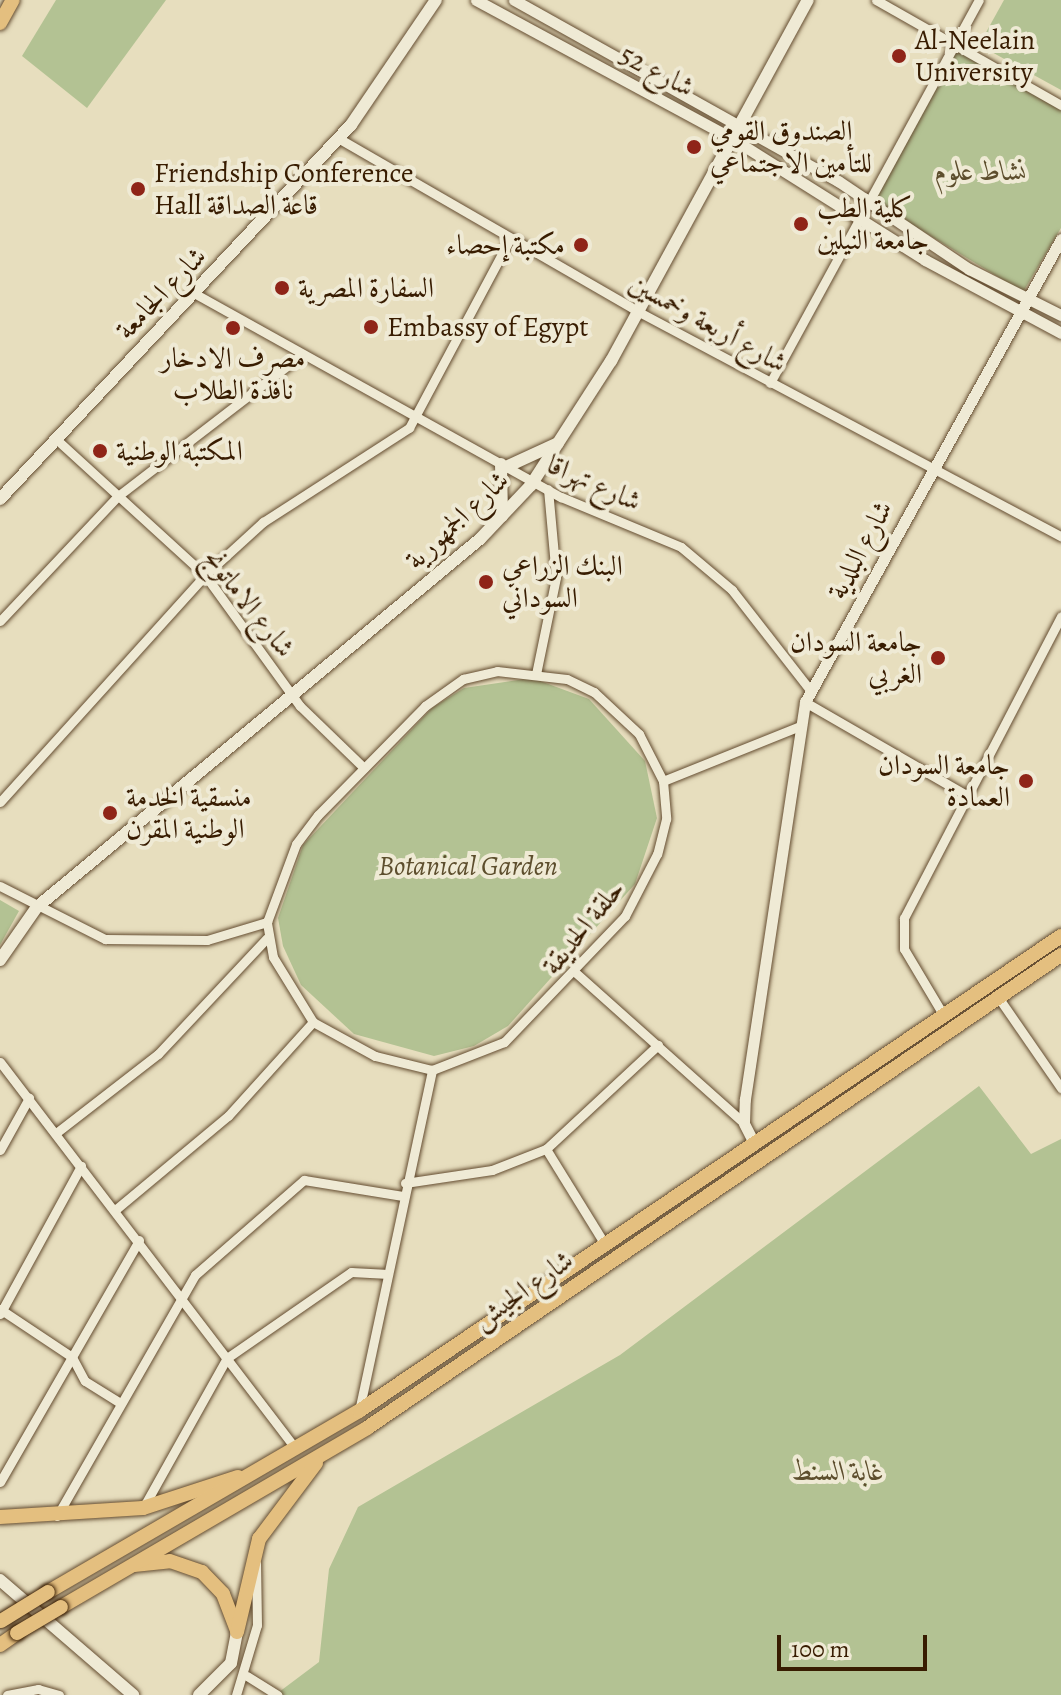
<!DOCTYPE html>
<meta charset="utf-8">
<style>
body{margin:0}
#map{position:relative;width:1061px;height:1695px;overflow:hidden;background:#e7debe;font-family:Alegreya,Amiri,serif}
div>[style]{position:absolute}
.green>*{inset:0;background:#b3c293}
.roads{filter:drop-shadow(0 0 2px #644c30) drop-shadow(0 0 2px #644c30)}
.minor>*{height:9px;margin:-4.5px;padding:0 4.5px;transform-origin:4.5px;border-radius:4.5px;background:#efead5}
.tertiary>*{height:11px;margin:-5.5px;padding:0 5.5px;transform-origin:5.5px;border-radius:5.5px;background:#efead5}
.secondary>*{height:12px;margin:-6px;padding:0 6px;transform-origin:6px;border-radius:6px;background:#efead5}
.primary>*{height:14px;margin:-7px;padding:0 7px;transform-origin:7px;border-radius:7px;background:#e4bf7f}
.trunk>*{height:14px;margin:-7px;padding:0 7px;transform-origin:7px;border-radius:7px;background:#e4bf7f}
.bridges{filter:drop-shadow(0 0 2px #381c01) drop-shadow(0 0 2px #381c01)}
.trunk-bridge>*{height:14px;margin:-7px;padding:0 7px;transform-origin:7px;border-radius:7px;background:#e4bf7f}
.dots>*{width:22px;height:22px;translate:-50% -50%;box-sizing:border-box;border:4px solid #efead5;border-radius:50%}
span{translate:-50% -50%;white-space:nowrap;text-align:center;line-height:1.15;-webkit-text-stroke:8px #efead5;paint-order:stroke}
.poi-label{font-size:28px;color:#381c01}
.left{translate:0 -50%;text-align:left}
.right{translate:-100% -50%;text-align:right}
.street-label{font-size:28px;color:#381c01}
.park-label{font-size:28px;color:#5d4e2d;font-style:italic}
.scale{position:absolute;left:777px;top:1635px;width:150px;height:36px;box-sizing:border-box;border:4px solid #381c01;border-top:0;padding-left:10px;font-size:24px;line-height:28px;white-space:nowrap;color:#381c01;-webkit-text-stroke:6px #efead5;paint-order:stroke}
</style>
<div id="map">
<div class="green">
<div style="clip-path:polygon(56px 0,166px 0,87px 108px,22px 56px)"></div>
<div style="clip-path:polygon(1004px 0,1061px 0,1061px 90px,979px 45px)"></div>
<div style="clip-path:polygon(957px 45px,1061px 107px,1061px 228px,1023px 292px,873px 201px)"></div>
<div style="clip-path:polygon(532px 678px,589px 699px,645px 761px,657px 818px,635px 884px,508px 1026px,474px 1046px,434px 1056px,354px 1034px,301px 985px,283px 946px,278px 918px,303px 845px,432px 708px,464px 688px)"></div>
<div style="clip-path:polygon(0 900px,19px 911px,0 945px)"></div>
<div style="clip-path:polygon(979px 1086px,1031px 1154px,1061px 1139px,1061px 1695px,275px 1695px,319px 1662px,329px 1569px,358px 1507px,620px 1355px)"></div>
</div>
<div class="roads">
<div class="minor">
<div style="left:876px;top:0;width:213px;rotate:29.6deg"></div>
<div style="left:338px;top:138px;width:348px;rotate:30deg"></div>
<div style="left:639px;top:312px;width:478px;rotate:28deg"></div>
<div style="left:194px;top:293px;width:420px;rotate:29.1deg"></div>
<div style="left:561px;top:497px;width:130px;rotate:22.6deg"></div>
<div style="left:681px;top:547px;width:67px;rotate:40.1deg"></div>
<div style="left:732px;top:590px;width:128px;rotate:52deg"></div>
<div style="left:770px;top:383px;width:436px;rotate:-61.4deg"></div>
<div style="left:56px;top:439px;width:202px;rotate:42.4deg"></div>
<div style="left:205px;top:575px;width:162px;rotate:54.1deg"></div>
<div style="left:300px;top:706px;width:89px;rotate:44.1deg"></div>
<div style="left:0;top:621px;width:172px;rotate:-46.7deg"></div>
<div style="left:118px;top:496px;width:231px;rotate:-37.6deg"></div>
<div style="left:497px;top:671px;width:70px;rotate:6.5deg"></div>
<div style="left:567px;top:679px;width:30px;rotate:26deg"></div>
<div style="left:594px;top:692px;width:62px;rotate:43deg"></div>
<div style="left:639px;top:734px;width:53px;rotate:62.9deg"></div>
<div style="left:663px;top:781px;width:38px;rotate:85deg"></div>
<div style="left:666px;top:819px;width:36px;rotate:104deg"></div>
<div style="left:657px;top:854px;width:70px;rotate:117.3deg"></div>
<div style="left:625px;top:916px;width:175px;rotate:133.8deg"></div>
<div style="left:504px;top:1042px;width:77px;rotate:158.7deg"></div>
<div style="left:432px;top:1070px;width:59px;rotate:-166.2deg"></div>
<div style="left:375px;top:1056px;width:71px;rotate:-151.3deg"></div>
<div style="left:313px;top:1022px;width:76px;rotate:-121.6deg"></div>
<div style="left:273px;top:957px;width:36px;rotate:-100deg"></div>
<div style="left:267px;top:922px;width:83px;rotate:-69.6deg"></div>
<div style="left:296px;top:844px;width:36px;rotate:-53deg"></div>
<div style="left:318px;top:815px;width:153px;rotate:-45.5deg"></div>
<div style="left:425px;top:706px;width:47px;rotate:-35.4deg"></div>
<div style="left:463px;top:679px;width:35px;rotate:-13deg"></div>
<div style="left:536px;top:674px;width:99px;rotate:-78.3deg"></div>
<div style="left:556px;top:577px;width:88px;rotate:-95.2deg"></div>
<div style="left:805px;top:702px;width:186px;rotate:30deg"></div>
<div style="left:663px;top:781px;width:150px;rotate:-21.9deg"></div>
<div style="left:0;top:802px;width:306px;rotate:-47.9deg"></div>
<div style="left:205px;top:575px;width:79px;rotate:-42.4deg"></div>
<div style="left:263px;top:522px;width:174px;rotate:-32.8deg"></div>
<div style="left:409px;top:428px;width:214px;rotate:-61.9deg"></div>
<div style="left:0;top:886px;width:118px;rotate:26.8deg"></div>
<div style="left:105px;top:939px;width:102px;rotate:0.6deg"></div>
<div style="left:207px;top:940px;width:63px;rotate:-16.7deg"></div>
<div style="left:576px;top:973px;width:225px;rotate:41.8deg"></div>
<div style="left:998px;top:997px;width:111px;rotate:55.3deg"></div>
<div style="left:944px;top:1016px;width:78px;rotate:-120.8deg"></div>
<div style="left:904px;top:949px;width:31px;rotate:-90deg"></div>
<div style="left:904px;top:918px;width:340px;rotate:-62.5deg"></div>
<div style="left:0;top:1062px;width:487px;rotate:52.6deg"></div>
<div style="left:56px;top:1133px;width:129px;rotate:-37.8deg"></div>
<div style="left:158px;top:1054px;width:159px;rotate:-46.8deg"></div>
<div style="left:546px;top:1149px;width:110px;rotate:58.3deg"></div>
<div style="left:0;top:1150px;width:60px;rotate:-60.9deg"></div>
<div style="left:405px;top:1183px;width:88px;rotate:-8.5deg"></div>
<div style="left:492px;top:1170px;width:58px;rotate:-21.3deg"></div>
<div style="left:546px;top:1149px;width:153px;rotate:-42.9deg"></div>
<div style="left:115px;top:1210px;width:147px;rotate:-39.8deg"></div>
<div style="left:228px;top:1116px;width:127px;rotate:-47.9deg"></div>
<div style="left:0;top:1309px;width:87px;rotate:33.7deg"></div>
<div style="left:72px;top:1357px;width:27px;rotate:62deg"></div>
<div style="left:85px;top:1381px;width:39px;rotate:32deg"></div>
<div style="left:0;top:1314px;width:169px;rotate:-61.3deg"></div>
<div style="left:359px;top:1411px;width:349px;rotate:-77.9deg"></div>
<div style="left:0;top:1482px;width:279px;rotate:-60.1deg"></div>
<div style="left:143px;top:1508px;width:172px;rotate:-60.8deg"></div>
<div style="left:227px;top:1358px;width:151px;rotate:-34.7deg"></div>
<div style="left:351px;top:1272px;width:33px;rotate:3deg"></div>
<div style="left:57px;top:1516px;width:278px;rotate:-60.2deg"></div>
<div style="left:195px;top:1275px;width:145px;rotate:-41.1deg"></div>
<div style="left:304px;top:1180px;width:100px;rotate:9.2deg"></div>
<div style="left:247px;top:1676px;width:36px;rotate:32deg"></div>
<div style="left:7px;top:1695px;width:32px;rotate:-11deg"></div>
<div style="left:38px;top:1689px;width:22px;rotate:16deg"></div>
<div style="left:236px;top:1695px;width:73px;rotate:-73.3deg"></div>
<div style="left:257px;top:1625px;width:62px;rotate:-90.9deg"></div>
</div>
<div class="tertiary">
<div style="left:476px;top:0;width:292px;rotate:28.4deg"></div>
<div style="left:733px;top:139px;width:227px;rotate:32.2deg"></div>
<div style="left:925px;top:260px;width:154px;rotate:28.2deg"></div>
<div style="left:514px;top:0;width:371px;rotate:29.2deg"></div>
<div style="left:838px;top:181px;width:158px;rotate:33.9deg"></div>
<div style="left:969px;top:269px;width:103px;rotate:26.6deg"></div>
<div style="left:754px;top:1143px;width:22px;rotate:-117deg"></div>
<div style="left:744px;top:1123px;width:24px;rotate:-88deg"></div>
<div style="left:745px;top:1099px;width:402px;rotate:-81.4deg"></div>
<div style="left:805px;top:702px;width:529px;rotate:-61.06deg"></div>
</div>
<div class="secondary">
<div style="left:501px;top:464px;width:52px;rotate:88.9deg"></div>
<div style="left:506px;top:467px;width:57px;rotate:-24.8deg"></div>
<div style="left:0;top:499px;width:513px;rotate:-46.82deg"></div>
<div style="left:351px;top:125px;width:151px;rotate:-55.8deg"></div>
<div style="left:0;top:960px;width:65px;rotate:-55.1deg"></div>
<div style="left:37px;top:907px;width:576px;rotate:-39.72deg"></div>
<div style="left:480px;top:539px;width:74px;rotate:-46.6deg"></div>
<div style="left:531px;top:485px;width:148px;rotate:-57.2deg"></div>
<div style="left:611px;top:361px;width:411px;rotate:-61.4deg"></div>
<div style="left:0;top:1580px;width:176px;rotate:40.8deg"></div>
<div style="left:199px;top:1695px;width:45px;rotate:-45deg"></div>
<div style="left:231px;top:1663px;width:32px;rotate:-79deg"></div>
</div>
<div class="primary">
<div style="left:0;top:23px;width:26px;rotate:-61deg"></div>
</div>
<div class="trunk">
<div style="left:0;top:1517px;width:143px;rotate:-3.6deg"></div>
<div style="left:143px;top:1508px;width:100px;rotate:-18.1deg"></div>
<div style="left:134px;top:1565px;width:36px;rotate:-6deg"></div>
<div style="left:170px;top:1561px;width:34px;rotate:19deg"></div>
<div style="left:202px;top:1572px;width:30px;rotate:46deg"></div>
<div style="left:223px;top:1594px;width:39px;rotate:69deg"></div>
<div style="left:48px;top:1592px;width:360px;rotate:-30.2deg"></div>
<div style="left:359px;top:1411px;width:848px;rotate:-34.08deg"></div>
<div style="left:61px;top:1607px;width:355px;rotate:-30.3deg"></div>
<div style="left:367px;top:1428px;width:840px;rotate:-34.28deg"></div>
<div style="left:237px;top:1632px;width:96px;rotate:-76.7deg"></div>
<div style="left:259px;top:1539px;width:95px;rotate:-53.1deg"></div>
<div style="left:0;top:1645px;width:21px;rotate:-35deg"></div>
</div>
</div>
<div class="bridges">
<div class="trunk-bridge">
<div style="left:1px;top:1621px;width:55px;rotate:-31.7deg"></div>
<div style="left:17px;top:1633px;width:51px;rotate:-30.6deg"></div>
</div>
</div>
<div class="dots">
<div style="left:899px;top:56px;background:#8f2418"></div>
<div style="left:694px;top:147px;background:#8f2418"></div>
<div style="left:138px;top:189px;background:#8f2418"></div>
<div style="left:801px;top:224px;background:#8f2418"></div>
<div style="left:581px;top:245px;background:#8f2418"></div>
<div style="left:282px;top:288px;background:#8f2418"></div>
<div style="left:371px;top:327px;background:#8f2418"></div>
<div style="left:233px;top:328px;background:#8f2418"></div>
<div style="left:100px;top:451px;background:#8f2418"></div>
<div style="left:486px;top:582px;background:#8f2418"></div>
<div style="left:938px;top:658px;background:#8f2418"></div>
<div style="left:1026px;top:781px;background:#8f2418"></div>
<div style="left:110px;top:813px;background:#8f2418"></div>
</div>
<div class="poi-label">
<span class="left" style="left:915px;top:56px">Al-Neelain<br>University</span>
<span class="left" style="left:710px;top:147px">الصندوق القومي<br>للتأمين الاجتماعي</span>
<span class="left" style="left:154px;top:189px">Friendship Conference<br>Hall قاعة الصداقة</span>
<span class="left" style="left:817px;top:224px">كلية الطب<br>جامعة النيلين</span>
<span class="right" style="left:565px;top:245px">مكتبة إحصاء</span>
<span class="left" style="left:298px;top:288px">السفارة المصرية</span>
<span class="left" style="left:387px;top:327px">Embassy of Egypt</span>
<span style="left:233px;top:374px">مصرف الادخار<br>نافذة الطلاب</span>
<span class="left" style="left:116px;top:451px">المكتبة الوطنية</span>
<span class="left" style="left:502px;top:582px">البنك الزراعي<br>السوداني</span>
<span class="right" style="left:922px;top:658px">جامعة السودان<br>الغربي</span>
<span class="right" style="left:1010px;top:781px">جامعة السودان<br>العمادة</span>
<span class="left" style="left:126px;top:813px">منسقية الخدمة<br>الوطنية المقرن</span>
</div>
<div class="street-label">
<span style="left:657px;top:71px;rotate:28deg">شارع 52</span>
<span style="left:161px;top:293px;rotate:-46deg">شارع الجامعة</span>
<span style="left:708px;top:323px;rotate:29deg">شارع أربعة وخمسين</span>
<span style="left:594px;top:483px;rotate:24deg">شارع تهراقا</span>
<span style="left:457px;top:520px;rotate:-43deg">شارع الجمهورية</span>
<span style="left:860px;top:550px;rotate:-62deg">شارع البلدية</span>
<span style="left:249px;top:603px;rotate:52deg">شارع الاماتونج</span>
<span style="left:583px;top:927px;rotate:-51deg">حلقة الحديقة</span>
<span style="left:523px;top:1290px;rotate:-35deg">شارع الجيش</span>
</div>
<div class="park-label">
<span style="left:981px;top:171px">نشاط علوم</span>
<span style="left:468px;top:866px">Botanical Garden</span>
<span style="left:838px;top:1471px">غابة السنط</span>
</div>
<div class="scale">100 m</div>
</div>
